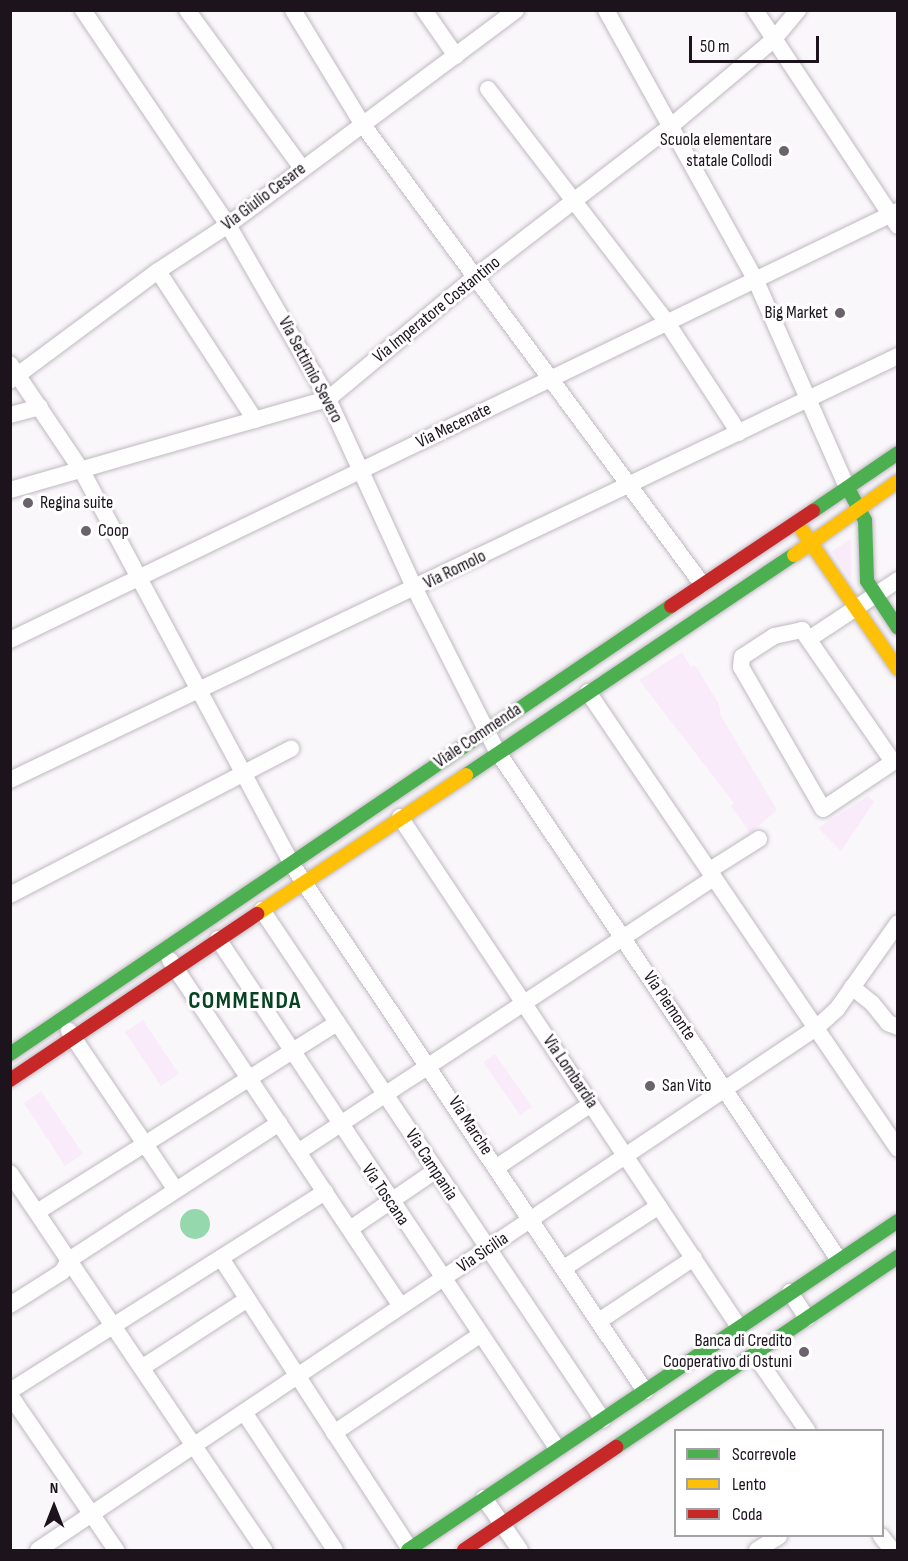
<!DOCTYPE html>
<style>
body{margin:0}
#map{position:relative;width:908px;height:1561px;overflow:hidden;background:#faf7fb;font-family:"Sofia Sans Condensed",sans-serif}
div>[style]{position:absolute}
.green>*{inset:0;background:#f9ebfa}
.water>*{inset:0;background:#96d8ae}
.round{border-radius:50%}
.roads{filter:drop-shadow(0 0 2px #c0b9c1) drop-shadow(0 0 2px #c0b9c1)}
.street>*{height:16px;margin:-8px;padding:0 8px;transform-origin:8px;border-radius:8px;background:#fefefe}
.fast>*{height:14px;margin:-7px;padding:0 7px;transform-origin:7px;border-radius:7px;background:#4caf50}
.slow>*{height:14px;margin:-7px;padding:0 7px;transform-origin:7px;border-radius:7px;background:#ffc107}
.jam>*{height:14px;margin:-7px;padding:0 7px;transform-origin:7px;border-radius:7px;background:#c62828}
.dots>*{width:16px;height:16px;translate:-50% -50%;box-sizing:border-box;border:3px solid #fff;border-radius:50%}
span{translate:-50% -50%;white-space:nowrap;text-align:center;line-height:1.15;-webkit-text-stroke:6px #fff;paint-order:stroke}
.poi-label{font-size:18px;color:#1c131d}
.right{translate:-100% -50%;text-align:right}
.left{translate:0 -50%;text-align:left}
.street-label{font-size:18px;color:#1c131d}
.district-label{font-size:24px;color:#074323;font-weight:700;letter-spacing:1.5px}
.frame{position:absolute;inset:0;border:12px solid #1c131d;pointer-events:none}
.legend{position:absolute;left:674px;top:1429px;width:210px;height:108px;box-sizing:border-box;background:#fff;border:2px solid #a4a1a5;margin:0;padding:8px 10px;list-style:none;font-size:18px;color:#1c131d}
.legend li{display:flex;align-items:center;gap:12px;height:30px}
.legend b{width:30px;border:2px solid #a4a1a5}
.north{position:absolute;left:24px;top:1477px;width:60px;height:60px;-webkit-text-stroke:4px #fff;paint-order:stroke;rotate:0deg;font-size:16px;font-weight:700;line-height:24px;text-align:center;color:#1c131d}
.north::after{content:'';display:block;margin:auto;width:21px;height:27px;background:#1c131d;clip-path:polygon(50% 0,100% 100%,50% 72%,0 100%)}
.scale{position:absolute;left:689px;top:36px;width:130px;height:27px;box-sizing:border-box;border:3px solid #1c131d;border-top:0;padding-left:8px;font-size:18px;line-height:21px;white-space:nowrap;color:#1c131d;-webkit-text-stroke:4px #fff;paint-order:stroke}
</style>
<div id="map">
<div class="green">
<div style="clip-path:polygon(851px 539px,851px 580px,832px 551px)"></div>
<div style="clip-path:polygon(682px 652px,691px 667px,695px 665px,719px 704px,721px 716px,777px 810px,750px 833px,731px 806px,734px 803px,639px 680px)"></div>
<div style="clip-path:polygon(868px 796px,874px 802px,841px 851px,818px 828px)"></div>
<div style="clip-path:polygon(143px 1020px,179px 1074px,161px 1086px,125px 1032px)"></div>
<div style="clip-path:polygon(495px 1054px,532px 1107px,520px 1115px,483px 1062px)"></div>
<div style="clip-path:polygon(41px 1091px,83px 1154px,65px 1166px,24px 1103px)"></div>
</div>
<div class="water">
<div class="round" style="left:180px;top:1209px;width:30px;height:30px"></div>
</div>
<div class="roads">
<div class="street">
<div style="left:83px;top:10px;width:259px;rotate:56deg"></div>
<div style="left:228px;top:225px;width:201px;rotate:60.1deg"></div>
<div style="left:328px;top:399px;width:209px;rotate:65.4deg"></div>
<div style="left:415px;top:589px;width:182px;rotate:63.2deg"></div>
<div style="left:497px;top:751px;width:613px;rotate:56.1deg"></div>
<div style="left:187px;top:10px;width:195px;rotate:54deg"></div>
<div style="left:293px;top:10px;width:135px;rotate:58.7deg"></div>
<div style="left:363px;top:125px;width:571px;rotate:53.55deg"></div>
<div style="left:424px;top:10px;width:56px;rotate:55.2deg"></div>
<div style="left:606px;top:10px;width:310px;rotate:61deg"></div>
<div style="left:756px;top:281px;width:225px;rotate:66.2deg"></div>
<div style="left:755px;top:10px;width:259px;rotate:56.5deg"></div>
<div style="left:488px;top:89px;width:296px;rotate:52.5deg"></div>
<div style="left:668px;top:324px;width:130px;rotate:56.9deg"></div>
<div style="left:158px;top:271px;width:178px;rotate:56.9deg"></div>
<div style="left:10px;top:364px;width:129px;rotate:56.1deg"></div>
<div style="left:82px;top:471px;width:444px;rotate:61.9deg"></div>
<div style="left:291px;top:863px;width:636px;rotate:56.16deg"></div>
<div style="left:11px;top:380px;width:183px;rotate:-36.6deg"></div>
<div style="left:158px;top:271px;width:84px;rotate:-33.3deg"></div>
<div style="left:228px;top:225px;width:359px;rotate:-36.7deg"></div>
<div style="left:10px;top:415px;width:31px;rotate:-15deg"></div>
<div style="left:10px;top:490px;width:331px;rotate:-16deg"></div>
<div style="left:328px;top:399px;width:191px;rotate:-39.7deg"></div>
<div style="left:475px;top:277px;width:247px;rotate:-37.6deg"></div>
<div style="left:671px;top:126px;width:133px;rotate:-40.1deg"></div>
<div style="left:773px;top:40px;width:39px;rotate:-50deg"></div>
<div style="left:802px;top:630px;width:160px;rotate:55.4deg"></div>
<div style="left:893px;top:762px;width:84px;rotate:146.1deg"></div>
<div style="left:823px;top:809px;width:164px;rotate:-120deg"></div>
<div style="left:741px;top:667px;width:10px;rotate:-84deg"></div>
<div style="left:742px;top:657px;width:38px;rotate:-33deg"></div>
<div style="left:774px;top:636px;width:29px;rotate:-12deg"></div>
<div style="left:809px;top:639px;width:107px;rotate:-33.5deg"></div>
<div style="left:10px;top:640px;width:986px;rotate:-25.79deg"></div>
<div style="left:588px;top:692px;width:552px;rotate:55.85deg"></div>
<div style="left:10px;top:780px;width:984px;rotate:-25.52deg"></div>
<div style="left:400px;top:817px;width:612px;rotate:56.39deg"></div>
<div style="left:710px;top:870px;width:58px;rotate:-32.3deg"></div>
<div style="left:10px;top:895px;width:317px;rotate:-27.5deg"></div>
<div style="left:262px;top:910px;width:613px;rotate:56.23deg"></div>
<div style="left:218px;top:939px;width:612px;rotate:56.34deg"></div>
<div style="left:170px;top:960px;width:416px;rotate:56.3deg"></div>
<div style="left:852px;top:987px;width:26px;rotate:39deg"></div>
<div style="left:872px;top:1003px;width:26px;rotate:51deg"></div>
<div style="left:888px;top:1023px;width:11px;rotate:22deg"></div>
<div style="left:69px;top:1031px;width:190px;rotate:56.1deg"></div>
<div style="left:298px;top:1152px;width:498px;rotate:-33.4deg"></div>
<div style="left:497px;top:1167px;width:113px;rotate:-33.8deg"></div>
<div style="left:10px;top:1173px;width:455px;rotate:56deg"></div>
<div style="left:37px;top:1212px;width:355px;rotate:-32.2deg"></div>
<div style="left:350px;top:1229px;width:103px;rotate:-34.3deg"></div>
<div style="left:221px;top:1258px;width:347px;rotate:57deg"></div>
<div style="left:564px;top:1268px;width:113px;rotate:-33.1deg"></div>
<div style="left:790px;top:1292px;width:31px;rotate:57deg"></div>
<div style="left:10px;top:1305px;width:62px;rotate:-32.4deg"></div>
<div style="left:62px;top:1272px;width:14px;rotate:-60deg"></div>
<div style="left:69px;top:1260px;width:251px;rotate:-33.1deg"></div>
<div style="left:599px;top:1321px;width:114px;rotate:-33.6deg"></div>
<div style="left:754px;top:1354px;width:93px;rotate:55.1deg"></div>
<div style="left:143px;top:1367px;width:123px;rotate:-33deg"></div>
<div style="left:10px;top:1391px;width:373px;rotate:-32.3deg"></div>
<div style="left:10px;top:1395px;width:188px;rotate:55.6deg"></div>
<div style="left:244px;top:1412px;width:165px;rotate:56.6deg"></div>
<div style="left:334px;top:1433px;width:176px;rotate:-33.9deg"></div>
<div style="left:484px;top:1498px;width:63px;rotate:55.3deg"></div>
<div style="left:881px;top:1536px;width:18px;rotate:52deg"></div>
<div style="left:38px;top:1550px;width:937px;rotate:-33.86deg"></div>
<div style="left:816px;top:1028px;width:28px;rotate:-42deg"></div>
<div style="left:837px;top:1009px;width:105px;rotate:-54.7deg"></div>
<div style="left:757px;top:1550px;width:26px;rotate:-32deg"></div>
</div>
<div class="fast">
<div style="left:851px;top:494px;width:30px;rotate:62deg"></div>
<div style="left:865px;top:520px;width:61px;rotate:88.1deg"></div>
<div style="left:867px;top:581px;width:56px;rotate:56.6deg"></div>
<div style="left:813px;top:511px;width:103px;rotate:-34.3deg"></div>
<div style="left:466px;top:775px;width:395px;rotate:-33.9deg"></div>
<div style="left:10px;top:1054px;width:799px;rotate:-34.13deg"></div>
<div style="left:616px;top:1447px;width:340px;rotate:-34deg"></div>
<div style="left:408px;top:1550px;width:590px;rotate:-33.88deg"></div>
</div>
<div class="slow">
<div style="left:802px;top:530px;width:169px;rotate:55.4deg"></div>
<div style="left:794px;top:555px;width:128px;rotate:-35.4deg"></div>
<div style="left:257px;top:914px;width:251px;rotate:-33.6deg"></div>
</div>
<div class="jam">
<div style="left:671px;top:606px;width:171px;rotate:-33.8deg"></div>
<div style="left:10px;top:1080px;width:298px;rotate:-33.9deg"></div>
<div style="left:464px;top:1550px;width:184px;rotate:-34.1deg"></div>
</div>
</div>
<div class="dots">
<div style="left:784px;top:151px;background:#6a636b"></div>
<div style="left:840px;top:313px;background:#6a636b"></div>
<div style="left:28px;top:503px;background:#6a636b"></div>
<div style="left:86px;top:531px;background:#6a636b"></div>
<div style="left:650px;top:1086px;background:#6a636b"></div>
<div style="left:804px;top:1352px;background:#6a636b"></div>
</div>
<div class="poi-label">
<span class="right" style="left:772px;top:151px">Scuola elementare<br>statale Collodi</span>
<span class="right" style="left:828px;top:313px">Big Market</span>
<span class="left" style="left:40px;top:503px">Regina suite</span>
<span class="left" style="left:98px;top:531px">Coop</span>
<span class="left" style="left:662px;top:1086px">San Vito</span>
<span class="right" style="left:792px;top:1352px">Banca di Credito<br>Cooperativo di Ostuni</span>
</div>
<div class="street-label">
<span style="left:264px;top:197px;rotate:-37deg">Via Giulio Cesare</span>
<span style="left:437px;top:310px;rotate:-39deg">Via Imperatore Costantino</span>
<span style="left:310px;top:370px;rotate:62deg">Via Settimio Severo</span>
<span style="left:454px;top:426px;rotate:-26deg">Via Mecenate</span>
<span style="left:455px;top:570px;rotate:-26deg">Via Romolo</span>
<span style="left:478px;top:736px;rotate:-34deg">Viale Commenda</span>
<span style="left:669px;top:1006px;rotate:56deg">Via Piemonte</span>
<span style="left:570px;top:1072px;rotate:56deg">Via Lombardia</span>
<span style="left:470px;top:1126px;rotate:57deg">Via Marche</span>
<span style="left:431px;top:1165px;rotate:57deg">Via Campania</span>
<span style="left:385px;top:1195px;rotate:56deg">Via Toscana</span>
<span style="left:483px;top:1253px;rotate:-34deg">Via Sicilia</span>
</div>
<div class="district-label">
<span style="left:245px;top:1001px">COMMENDA</span>
</div>
<div class="frame"></div>
<ul class="legend">
<li><b style="height:8px;background:#4caf50"></b>Scorrevole</li>
<li><b style="height:8px;background:#ffc107"></b>Lento</li>
<li><b style="height:8px;background:#c62828"></b>Coda</li>
</ul>
<div class="north">N</div>
<div class="scale">50 m</div>
</div>
